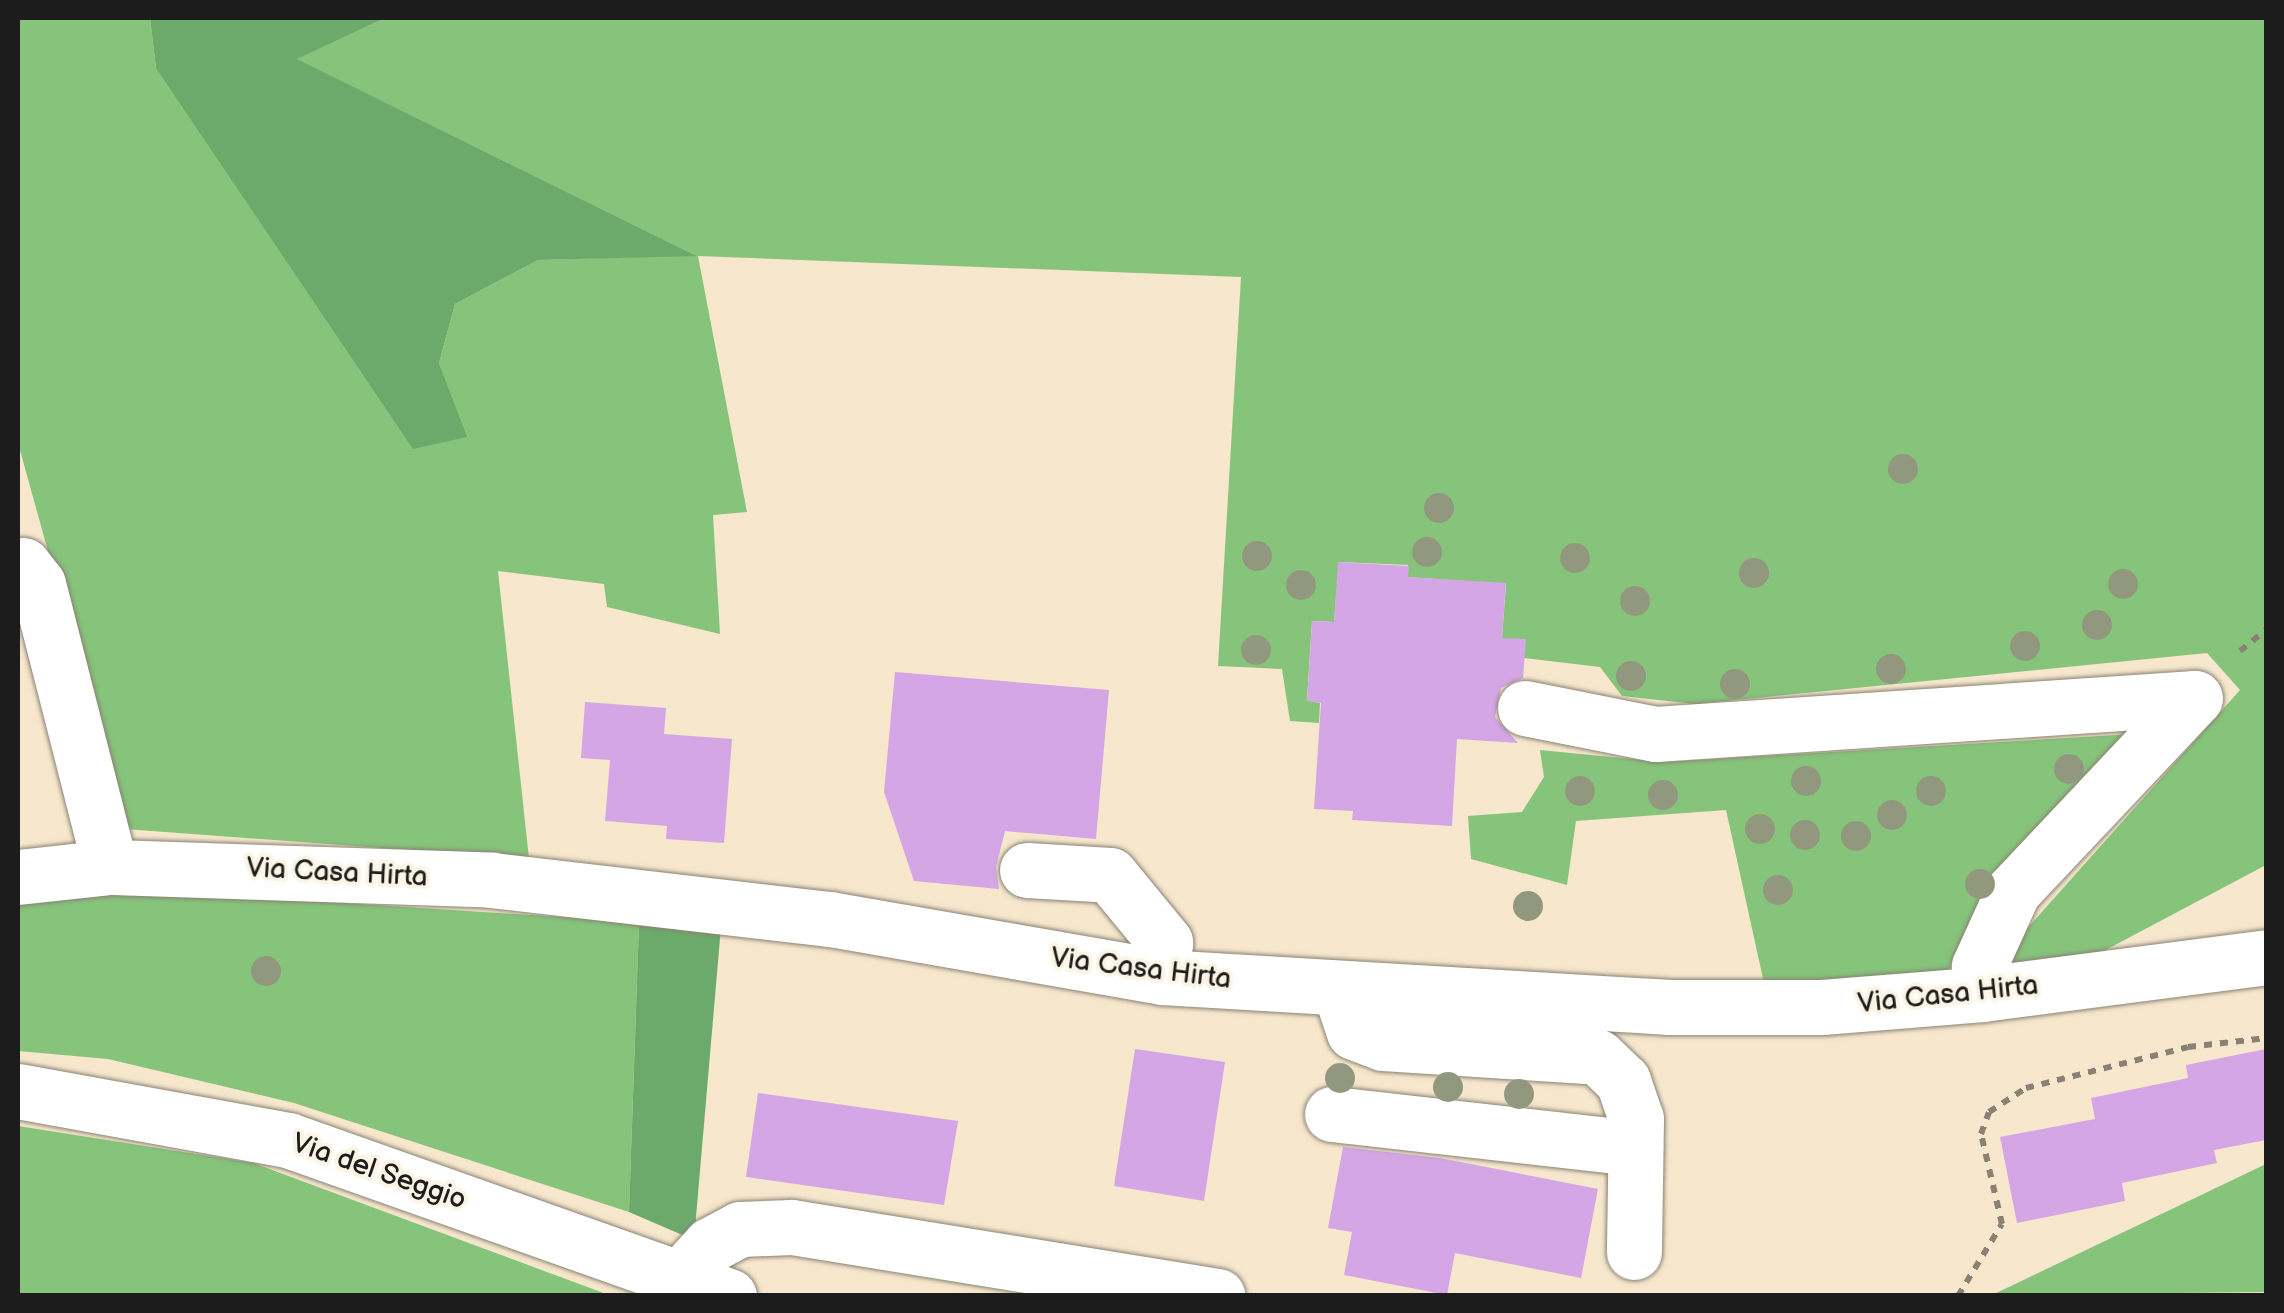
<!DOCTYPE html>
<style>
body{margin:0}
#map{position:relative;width:2284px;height:1313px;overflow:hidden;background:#f6e7cd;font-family:"Balsamiq Sans",sans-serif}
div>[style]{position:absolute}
.green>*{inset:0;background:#86c47b}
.forest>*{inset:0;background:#6caa6b}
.building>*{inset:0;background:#d4a6e5}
.path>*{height:6px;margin-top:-3px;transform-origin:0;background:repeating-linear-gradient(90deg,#898274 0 8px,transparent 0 16px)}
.roads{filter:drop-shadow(0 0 2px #898274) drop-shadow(0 0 2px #898274)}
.minor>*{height:55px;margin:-27.5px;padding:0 27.5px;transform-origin:27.5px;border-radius:27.5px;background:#fff}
.trees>*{width:30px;height:30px;margin:-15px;border-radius:50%;background:#92987e}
span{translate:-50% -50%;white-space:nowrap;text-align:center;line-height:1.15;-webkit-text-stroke:8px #fcf5e5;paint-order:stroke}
.street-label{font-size:28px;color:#1c1c1c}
.frame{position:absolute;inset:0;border:20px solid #1c1c1c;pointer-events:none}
</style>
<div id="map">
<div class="green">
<div style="clip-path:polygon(18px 18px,150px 18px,156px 68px,466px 437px,439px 363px,455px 304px,538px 260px,695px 255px,296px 59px,385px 18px,2266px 18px,2266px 865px,2066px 971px,2001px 976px,2006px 952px,2240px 690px,2207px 653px,1695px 704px,1622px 696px,1600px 667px,1524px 658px,1502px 638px,1506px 584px,1407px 577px,1408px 565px,1339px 562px,1334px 622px,1312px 621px,1307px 700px,1320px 703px,1319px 723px,1290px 721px,1282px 669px,1218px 666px,1241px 277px,698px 256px,747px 512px,713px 515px,720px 634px,607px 607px,604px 584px,498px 571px,529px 859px,125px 829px,18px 443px)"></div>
<div style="clip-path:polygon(2133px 734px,1976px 917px,1944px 979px,1764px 983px,1726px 810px,1576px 821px,1567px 885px,1471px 859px,1468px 816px,1522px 812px,1544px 777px,1540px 750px,1663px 762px)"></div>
<div style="clip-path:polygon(139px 890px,639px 922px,629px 1212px,294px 1103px,108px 1059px,18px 1051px,18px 900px)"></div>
<div style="clip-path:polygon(18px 1126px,253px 1163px,609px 1295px,18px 1295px)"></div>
<div style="clip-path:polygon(2266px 1164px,2266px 1292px,1991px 1295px,1992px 1295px)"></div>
</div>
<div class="forest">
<div style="clip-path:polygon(150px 18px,385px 18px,297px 59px,697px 256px,538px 260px,455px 304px,439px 363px,467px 437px,413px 449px,156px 68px)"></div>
<div style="clip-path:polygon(639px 922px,721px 927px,694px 1240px,629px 1212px)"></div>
</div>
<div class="building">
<div style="clip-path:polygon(1338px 562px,1409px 566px,1408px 577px,1506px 583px,1502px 638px,1526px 639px,1523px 678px,1501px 688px,1495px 717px,1518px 743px,1457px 739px,1452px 826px,1352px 820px,1353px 811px,1314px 809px,1321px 703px,1307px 701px,1312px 621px,1334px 622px)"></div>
<div style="clip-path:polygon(895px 672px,1109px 690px,1096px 839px,1005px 831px,996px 867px,999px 889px,914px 881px,884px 792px)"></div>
<div style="clip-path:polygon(585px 702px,666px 708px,664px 734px,732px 739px,724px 843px,666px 839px,667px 826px,605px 821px,610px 760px,581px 758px)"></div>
<div style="clip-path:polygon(1135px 1049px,1225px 1062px,1204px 1201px,1114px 1186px)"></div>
<div style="clip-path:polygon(2266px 1049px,2266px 1140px,2214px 1150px,2217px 1163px,2122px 1183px,2125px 1201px,2017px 1223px,2000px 1137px,2095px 1119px,2091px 1098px,2188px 1078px,2186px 1065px)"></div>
<div style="clip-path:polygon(758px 1093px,958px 1121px,944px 1205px,746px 1177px)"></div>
<div style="clip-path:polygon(1343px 1147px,1440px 1158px,1598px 1189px,1581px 1278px,1455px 1253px,1447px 1295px,1344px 1275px,1352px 1232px,1328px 1228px)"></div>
</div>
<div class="path">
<div style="left:2240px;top:651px;width:33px;rotate:-39deg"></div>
<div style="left:1958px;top:1296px;width:84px;rotate:-58.6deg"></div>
<div style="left:2002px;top:1224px;width:92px;rotate:-103.1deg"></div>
<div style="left:1981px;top:1134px;width:23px;rotate:-70deg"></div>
<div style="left:1989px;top:1112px;width:44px;rotate:-33deg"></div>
<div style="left:2026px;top:1088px;width:167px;rotate:-14.2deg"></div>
<div style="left:2188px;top:1047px;width:79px;rotate:-6.6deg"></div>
</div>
<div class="roads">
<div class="minor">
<div style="left:23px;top:565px;width:24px;rotate:52deg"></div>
<div style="left:38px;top:584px;width:292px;rotate:75.7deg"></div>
<div style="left:1525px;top:708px;width:133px;rotate:11.3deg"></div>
<div style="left:1655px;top:734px;width:541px;rotate:-3.81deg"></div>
<div style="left:1027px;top:870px;width:83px;rotate:3.4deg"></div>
<div style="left:1110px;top:875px;width:87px;rotate:50.6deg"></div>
<div style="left:1165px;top:942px;width:35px;rotate:95deg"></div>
<div style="left:18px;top:877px;width:93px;rotate:-6.2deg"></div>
<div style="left:110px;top:867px;width:382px;rotate:1.9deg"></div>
<div style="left:492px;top:880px;width:340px;rotate:6.6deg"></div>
<div style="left:830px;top:919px;width:337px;rotate:9.9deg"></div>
<div style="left:1162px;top:977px;width:509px;rotate:3.38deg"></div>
<div style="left:1670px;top:1007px;width:152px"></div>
<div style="left:1822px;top:1007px;width:161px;rotate:-4.6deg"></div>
<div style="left:1982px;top:994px;width:286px;rotate:-7.4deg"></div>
<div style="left:1339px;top:988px;width:46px;rotate:71.2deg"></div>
<div style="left:1354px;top:1032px;width:31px;rotate:21deg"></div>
<div style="left:1383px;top:1043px;width:215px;rotate:3.7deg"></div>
<div style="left:1598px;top:1057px;width:35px;rotate:44deg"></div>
<div style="left:1623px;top:1081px;width:40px;rotate:71.1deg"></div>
<div style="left:1636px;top:1119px;width:133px;rotate:90.9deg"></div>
<div style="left:1982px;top:994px;width:28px;rotate:-96deg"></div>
<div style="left:1979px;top:966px;width:82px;rotate:-65.6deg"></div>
<div style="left:2013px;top:891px;width:265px;rotate:-46.7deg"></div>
<div style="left:18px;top:1091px;width:274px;rotate:10.3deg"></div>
<div style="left:288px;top:1140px;width:468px;rotate:19.5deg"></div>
<div style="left:1332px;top:1114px;width:305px;rotate:6.4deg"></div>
<div style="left:680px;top:1278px;width:45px;rotate:-47.7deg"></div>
<div style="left:710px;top:1245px;width:34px;rotate:-28deg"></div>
<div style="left:740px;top:1229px;width:52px;rotate:-2.2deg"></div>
<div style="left:792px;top:1227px;width:431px;rotate:9.2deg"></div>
</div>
</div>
<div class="trees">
<div style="left:1903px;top:469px"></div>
<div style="left:1439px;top:508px"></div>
<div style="left:1427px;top:552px"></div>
<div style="left:1257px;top:556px"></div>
<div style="left:1575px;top:558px"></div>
<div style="left:1754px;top:573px"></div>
<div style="left:2123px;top:584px"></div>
<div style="left:1301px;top:585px"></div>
<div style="left:1635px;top:601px"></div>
<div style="left:2097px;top:625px"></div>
<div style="left:2025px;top:646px"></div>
<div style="left:1256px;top:650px"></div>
<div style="left:1891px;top:669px"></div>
<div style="left:1631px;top:676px"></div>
<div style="left:1735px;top:684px"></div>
<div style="left:2069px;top:769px"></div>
<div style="left:1806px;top:781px"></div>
<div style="left:1580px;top:791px"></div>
<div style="left:1931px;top:791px"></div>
<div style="left:1663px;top:795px"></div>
<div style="left:1892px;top:815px"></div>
<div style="left:1760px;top:829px"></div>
<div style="left:1805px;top:835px"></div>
<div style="left:1856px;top:836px"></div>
<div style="left:1980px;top:884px"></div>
<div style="left:1778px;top:890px"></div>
<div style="left:1528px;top:906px"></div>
<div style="left:266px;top:971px"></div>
<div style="left:1340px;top:1078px"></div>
<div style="left:1448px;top:1087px"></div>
<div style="left:1519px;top:1094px"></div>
</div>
<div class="street-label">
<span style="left:337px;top:873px;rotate:3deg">Via Casa Hirta</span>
<span style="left:1141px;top:969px;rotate:7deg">Via Casa Hirta</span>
<span style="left:1948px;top:995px;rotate:-6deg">Via Casa Hirta</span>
<span style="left:379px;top:1172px;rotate:19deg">Via del Seggio</span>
</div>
<div class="frame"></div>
</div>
